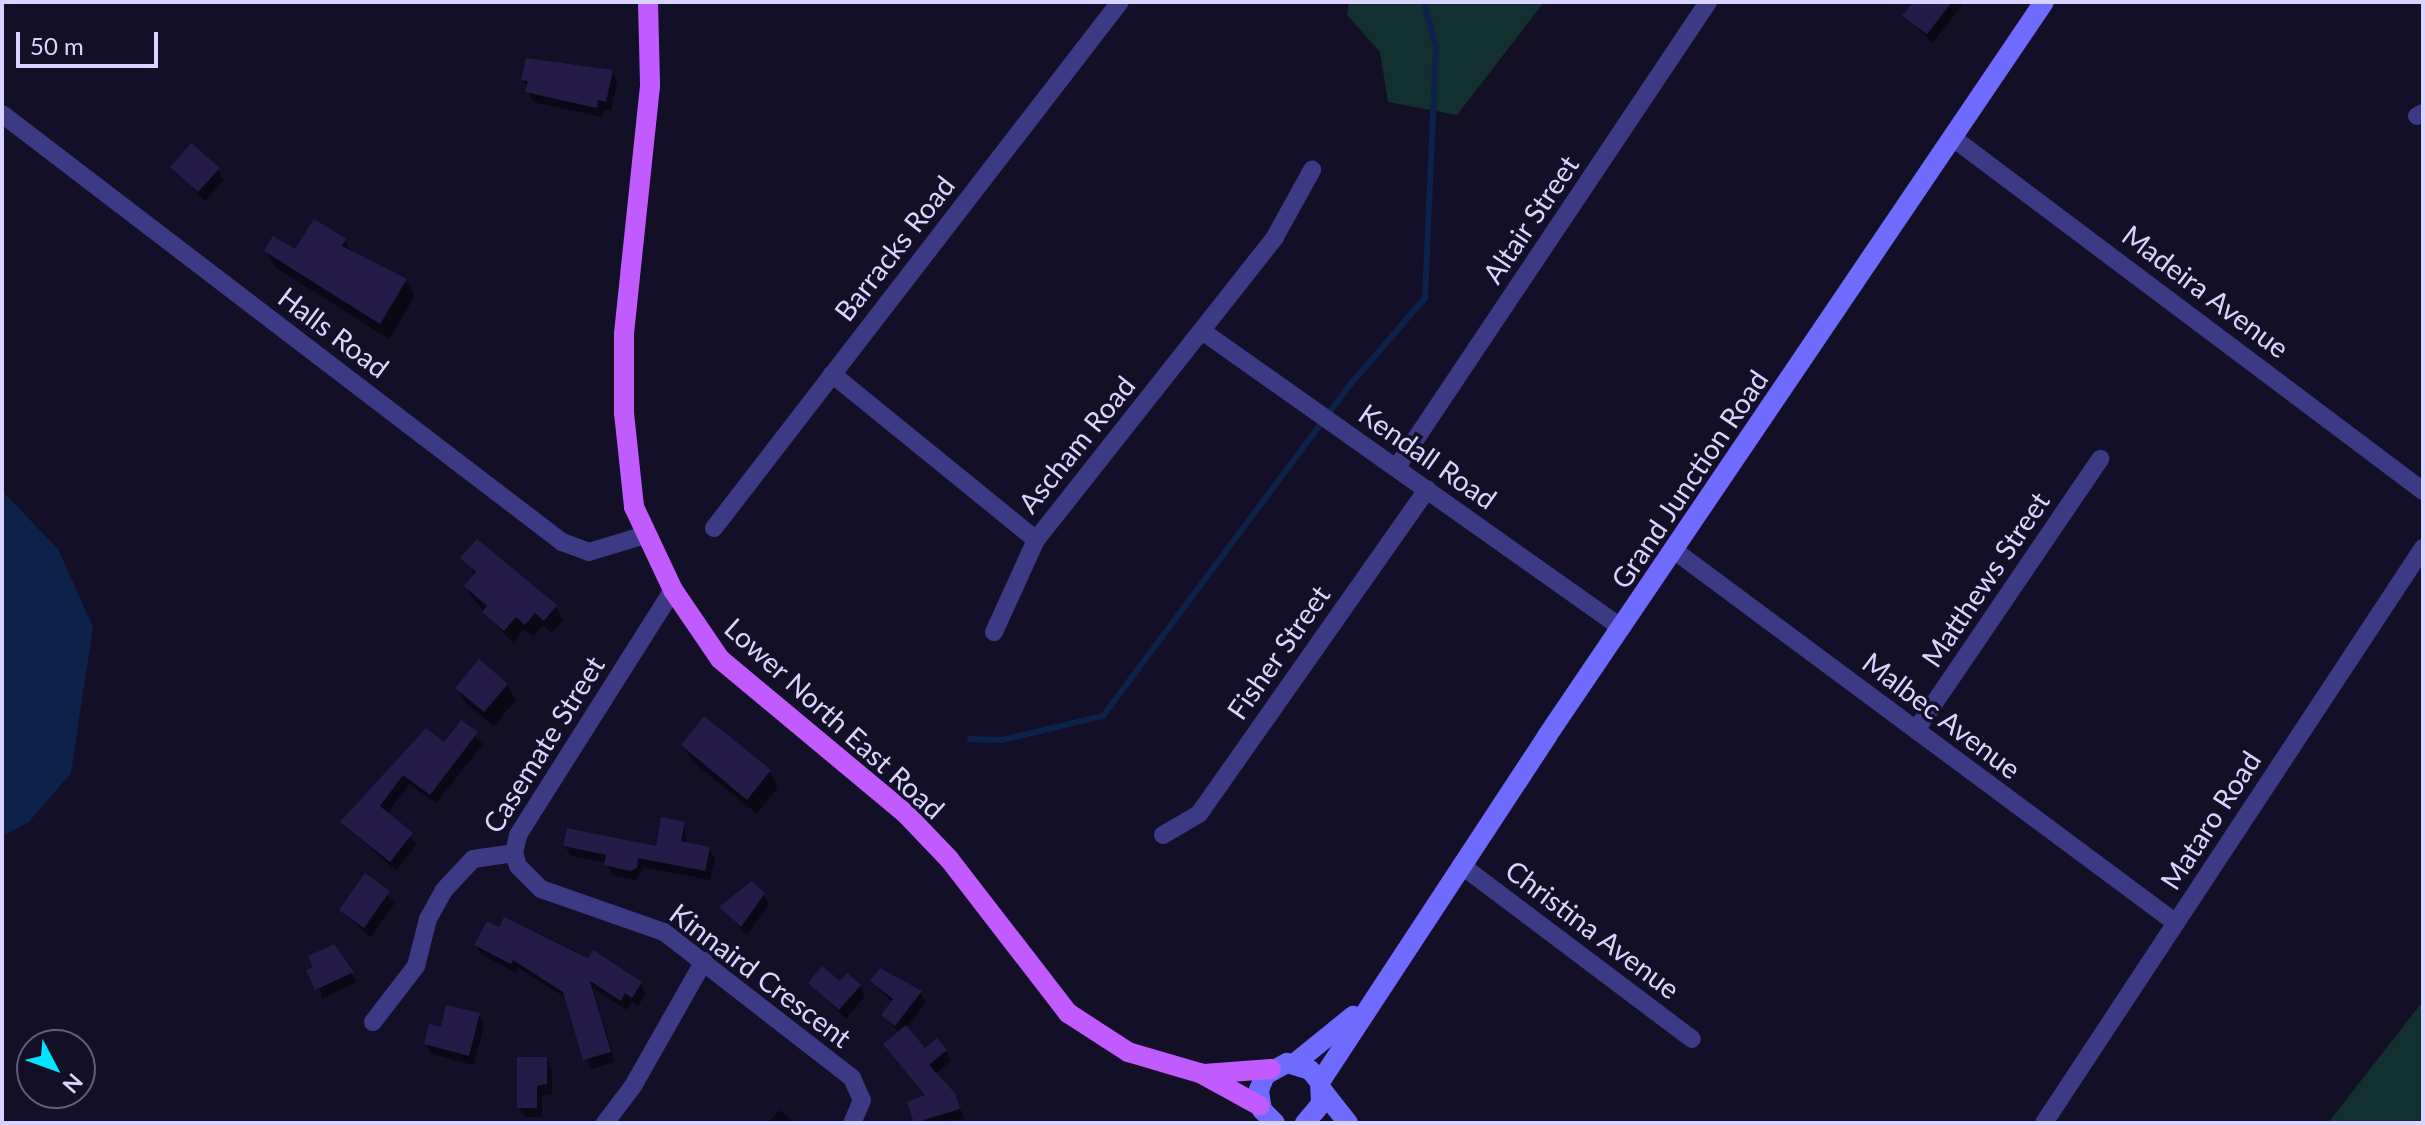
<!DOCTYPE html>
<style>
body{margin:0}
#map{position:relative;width:2425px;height:1125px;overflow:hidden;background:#130f26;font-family:Lato,sans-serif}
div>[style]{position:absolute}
.green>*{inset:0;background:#12302f}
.water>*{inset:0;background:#0c2248}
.shadow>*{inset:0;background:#0007}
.stream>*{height:6px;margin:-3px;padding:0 3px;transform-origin:3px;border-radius:3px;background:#0c2248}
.building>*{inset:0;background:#241b47}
.street>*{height:18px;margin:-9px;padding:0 9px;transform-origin:9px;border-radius:9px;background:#3d3a85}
.secondary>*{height:20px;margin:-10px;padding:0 10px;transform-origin:10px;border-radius:10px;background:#6f6bff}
.primary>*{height:20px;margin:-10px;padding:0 10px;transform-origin:10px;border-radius:10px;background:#c25bff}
span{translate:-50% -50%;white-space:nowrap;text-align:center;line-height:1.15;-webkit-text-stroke:7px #130f26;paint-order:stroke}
.street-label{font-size:28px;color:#d9d4ff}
.frame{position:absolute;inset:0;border:4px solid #d9d4ff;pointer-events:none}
.north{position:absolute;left:16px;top:1029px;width:80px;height:80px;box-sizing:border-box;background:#130f26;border:2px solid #625e7d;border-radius:50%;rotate:131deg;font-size:22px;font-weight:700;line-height:32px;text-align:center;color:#d9d4ff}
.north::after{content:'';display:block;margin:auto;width:28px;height:36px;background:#00e5ff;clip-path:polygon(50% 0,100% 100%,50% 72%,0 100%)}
.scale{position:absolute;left:16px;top:32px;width:142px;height:36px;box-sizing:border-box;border:4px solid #d9d4ff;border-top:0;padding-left:10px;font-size:24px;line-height:28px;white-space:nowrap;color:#d9d4ff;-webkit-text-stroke:6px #130f26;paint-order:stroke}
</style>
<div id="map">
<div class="green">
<div style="clip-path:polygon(1349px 2px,1544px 2px,1457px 115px,1388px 102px,1380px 52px,1347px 15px)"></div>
<div style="clip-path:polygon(2423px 1001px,2423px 1123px,2328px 1123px)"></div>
</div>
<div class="water">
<div style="clip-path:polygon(2px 491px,58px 549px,93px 627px,71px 773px,29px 822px,2px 836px)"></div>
</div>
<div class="shadow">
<div style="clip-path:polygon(1915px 2px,1960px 2px,1962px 5px,1933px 43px,1905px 16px)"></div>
<div style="clip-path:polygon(612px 72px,617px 82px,611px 111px,604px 109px,602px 117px,533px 102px,523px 80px)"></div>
<div style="clip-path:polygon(172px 167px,218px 170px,224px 180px,205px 201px)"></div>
<div style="clip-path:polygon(345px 241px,352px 254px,406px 280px,415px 296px,389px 339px,275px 267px,266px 251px,295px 252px)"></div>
<div style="clip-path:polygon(477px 541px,556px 607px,563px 620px,552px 633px,543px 625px,533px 637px,524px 629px,513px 643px,474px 600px,466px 587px,476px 576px,463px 558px)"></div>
<div style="clip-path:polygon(507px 685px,516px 700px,494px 726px,466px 703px,457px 688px)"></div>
<div style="clip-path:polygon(462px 723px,483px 744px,436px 803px,409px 784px,387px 814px,417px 844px,396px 871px,342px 822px,426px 730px,445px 745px)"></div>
<div style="clip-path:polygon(683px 745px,769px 772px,778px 787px,757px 814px,692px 761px)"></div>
<div style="clip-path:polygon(684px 824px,687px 844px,709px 849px,715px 859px,710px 880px,643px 867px,636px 880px,612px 875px,607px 863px,571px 856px,565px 846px,657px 848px)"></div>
<div style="clip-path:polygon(366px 876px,395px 903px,370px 937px,341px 910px)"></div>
<div style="clip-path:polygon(763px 894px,769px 904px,747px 935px,722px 908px)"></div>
<div style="clip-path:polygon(500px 929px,535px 931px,641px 984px,646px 994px,638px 1006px,631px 1002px,627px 1010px,593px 988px,615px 1062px,591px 1069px,568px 999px,518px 968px,516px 973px,482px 955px,476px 945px)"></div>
<div style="clip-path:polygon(333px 946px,357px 982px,322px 999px,316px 968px)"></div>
<div style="clip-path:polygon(872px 982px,920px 992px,926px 1002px,906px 1028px,925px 1050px,946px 1051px,951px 1061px,935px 1074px,953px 1094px,965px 1119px,916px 1123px,909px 1103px,926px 1097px,885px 1044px,899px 1033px,883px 1015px,893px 1003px)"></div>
<div style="clip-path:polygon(810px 983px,860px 986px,865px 996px,846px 1019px)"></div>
<div style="clip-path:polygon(479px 1015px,484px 1025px,474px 1065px,431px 1054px,426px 1044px,442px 1029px)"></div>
<div style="clip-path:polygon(546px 1059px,552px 1069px,552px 1094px,542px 1096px,542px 1117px,525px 1117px,519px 1107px)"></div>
<div style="clip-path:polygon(779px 1110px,795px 1123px,768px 1123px)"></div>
</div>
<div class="stream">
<div style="left:970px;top:739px;width:32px;rotate:2deg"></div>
<div style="left:1002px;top:740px;width:104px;rotate:-13.4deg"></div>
<div style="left:1103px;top:716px;width:410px;rotate:-53.3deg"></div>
<div style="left:1348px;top:387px;width:118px;rotate:-49.1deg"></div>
<div style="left:1425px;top:298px;width:251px;rotate:-87.5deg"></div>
<div style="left:1436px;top:47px;width:47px;rotate:-104.9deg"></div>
</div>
<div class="building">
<div style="clip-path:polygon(1913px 2px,1952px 2px,1927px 34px,1902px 16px)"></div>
<div style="clip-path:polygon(526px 58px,613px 70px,606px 102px,598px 100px,597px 108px,525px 92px,528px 81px,521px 80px)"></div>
<div style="clip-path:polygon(191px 143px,220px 168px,198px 192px,170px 167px)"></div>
<div style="clip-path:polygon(314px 219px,346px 239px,342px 246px,407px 279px,380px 324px,264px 251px,273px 236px,295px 249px)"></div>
<div style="clip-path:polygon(477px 539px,557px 605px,544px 621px,535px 613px,525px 625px,516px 617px,504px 631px,482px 612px,487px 606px,464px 586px,476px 572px,460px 558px)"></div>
<div style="clip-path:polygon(479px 659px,508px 684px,484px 712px,455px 688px)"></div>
<div style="clip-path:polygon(704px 716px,771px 770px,747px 800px,681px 745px)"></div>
<div style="clip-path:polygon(461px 720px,478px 732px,430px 795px,403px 775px,380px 806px,413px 833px,390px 862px,340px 822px,426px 728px,444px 742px)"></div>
<div style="clip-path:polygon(661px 817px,685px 822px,681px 841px,710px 847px,705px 871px,638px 858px,637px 868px,630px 871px,604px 865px,606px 855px,563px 846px,567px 828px,656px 846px)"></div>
<div style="clip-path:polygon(365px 873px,390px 891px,364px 928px,339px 910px)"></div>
<div style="clip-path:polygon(752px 881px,765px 893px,741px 927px,719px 907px)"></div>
<div style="clip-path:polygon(504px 917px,588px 958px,593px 950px,642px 982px,632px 998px,625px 993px,621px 1001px,590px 981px,611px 1052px,583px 1060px,563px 992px,513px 960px,511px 964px,474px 945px,487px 921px,499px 927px)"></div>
<div style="clip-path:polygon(334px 944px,354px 972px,315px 990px,306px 970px,313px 967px,308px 956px)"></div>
<div style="clip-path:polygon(822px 966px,840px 981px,847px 973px,861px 985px,839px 1010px,808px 983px)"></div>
<div style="clip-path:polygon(880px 968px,922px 991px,895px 1026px,881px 1015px,893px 999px,870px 981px)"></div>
<div style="clip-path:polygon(446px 1005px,480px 1013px,469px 1056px,424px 1044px,429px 1024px,441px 1027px)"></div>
<div style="clip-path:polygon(906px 1025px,925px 1048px,937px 1038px,947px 1050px,929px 1065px,955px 1093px,960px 1109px,914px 1123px,907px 1102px,925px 1095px,883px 1044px)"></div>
<div style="clip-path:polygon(517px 1057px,547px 1057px,547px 1084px,537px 1086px,537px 1108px,517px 1108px)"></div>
</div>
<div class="street">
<div style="left:2px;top:114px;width:705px;rotate:37.39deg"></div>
<div style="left:562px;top:542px;width:29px;rotate:20deg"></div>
<div style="left:589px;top:552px;width:59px;rotate:-16.9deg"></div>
<div style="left:2417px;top:116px;width:7px;rotate:-27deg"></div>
<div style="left:1953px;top:138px;width:588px;rotate:36.91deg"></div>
<div style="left:1202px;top:331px;width:514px;rotate:35.27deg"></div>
<div style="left:832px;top:374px;width:263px;rotate:39.1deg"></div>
<div style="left:1036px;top:540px;width:386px;rotate:-51.7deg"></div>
<div style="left:1275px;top:237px;width:77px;rotate:-61.1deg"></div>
<div style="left:1397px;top:467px;width:559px;rotate:-56.22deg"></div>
<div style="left:714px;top:528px;width:664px;rotate:-52.34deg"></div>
<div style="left:1675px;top:551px;width:624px;rotate:36.59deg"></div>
<div style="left:994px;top:632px;width:101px;rotate:-65.5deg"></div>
<div style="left:1916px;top:730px;width:328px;rotate:-55.8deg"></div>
<div style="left:1163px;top:835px;width:42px;rotate:-30.3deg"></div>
<div style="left:1199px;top:814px;width:397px;rotate:-54.9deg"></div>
<div style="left:514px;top:853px;width:14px;rotate:73deg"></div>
<div style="left:518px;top:866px;width:33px;rotate:45deg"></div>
<div style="left:541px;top:889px;width:130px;rotate:19.3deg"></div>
<div style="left:664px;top:932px;width:238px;rotate:37.8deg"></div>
<div style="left:852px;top:1078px;width:24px;rotate:66deg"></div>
<div style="left:862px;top:1100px;width:25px;rotate:113deg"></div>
<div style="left:1461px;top:865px;width:289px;rotate:37deg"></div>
<div style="left:373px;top:1022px;width:71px;rotate:-52.5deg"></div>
<div style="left:416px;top:966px;width:49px;rotate:-75.7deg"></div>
<div style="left:428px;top:919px;width:33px;rotate:-61deg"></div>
<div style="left:444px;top:890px;width:42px;rotate:-46.9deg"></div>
<div style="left:473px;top:859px;width:41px;rotate:-8.3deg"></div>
<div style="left:514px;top:853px;width:18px;rotate:-77deg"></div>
<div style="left:518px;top:835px;width:290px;rotate:-57.7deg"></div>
<div style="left:605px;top:1123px;width:46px;rotate:-52.9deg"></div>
<div style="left:633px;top:1086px;width:144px;rotate:-60.4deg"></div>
<div style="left:2044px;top:1123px;width:689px;rotate:-56.61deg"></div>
</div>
<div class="secondary">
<div style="left:1295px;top:1063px;width:75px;rotate:-39deg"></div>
<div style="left:1320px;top:1082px;width:414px;rotate:-56.7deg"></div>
<div style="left:1547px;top:736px;width:886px;rotate:-55.9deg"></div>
<div style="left:1322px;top:1090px;width:42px;rotate:51.8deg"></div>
<div style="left:1275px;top:1123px;width:18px;rotate:-135deg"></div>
<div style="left:1262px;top:1110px;width:20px;rotate:-99deg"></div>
<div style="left:1259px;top:1090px;width:16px;rotate:-68deg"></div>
<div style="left:1265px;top:1075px;width:25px;rotate:-29deg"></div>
<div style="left:1287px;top:1063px;width:24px;rotate:17deg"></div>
<div style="left:1310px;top:1070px;width:16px;rotate:50deg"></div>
<div style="left:1320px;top:1082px;width:22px;rotate:87deg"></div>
<div style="left:1321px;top:1104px;width:25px;rotate:130deg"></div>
</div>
<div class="primary">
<div style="left:648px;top:2px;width:84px;rotate:88.6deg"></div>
<div style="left:650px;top:86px;width:249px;rotate:96deg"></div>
<div style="left:624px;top:334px;width:79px;rotate:90deg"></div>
<div style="left:624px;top:413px;width:95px;rotate:83.9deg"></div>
<div style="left:634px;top:507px;width:92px;rotate:64.8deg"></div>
<div style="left:673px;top:590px;width:83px;rotate:55.7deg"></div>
<div style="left:720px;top:659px;width:241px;rotate:39.8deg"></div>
<div style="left:905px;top:813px;width:64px;rotate:46.3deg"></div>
<div style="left:949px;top:859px;width:195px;rotate:52.3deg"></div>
<div style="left:1068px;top:1013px;width:72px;rotate:33deg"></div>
<div style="left:1128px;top:1052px;width:75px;rotate:16.3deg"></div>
<div style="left:1200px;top:1073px;width:68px;rotate:28.8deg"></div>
<div style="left:1204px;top:1074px;width:67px;rotate:-4.3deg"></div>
</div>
<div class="street-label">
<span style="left:1530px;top:219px;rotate:-56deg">Altair Street</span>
<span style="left:894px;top:248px;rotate:-52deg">Barracks Road</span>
<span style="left:2206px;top:291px;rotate:37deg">Madeira Avenue</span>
<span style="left:334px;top:332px;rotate:37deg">Halls Road</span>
<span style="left:1076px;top:444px;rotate:-51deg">Ascham Road</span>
<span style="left:1428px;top:456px;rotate:35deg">Kendall Road</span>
<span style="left:1689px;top:479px;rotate:-56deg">Grand Junction Road</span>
<span style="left:1985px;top:579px;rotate:-56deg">Matthews Street</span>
<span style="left:1278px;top:652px;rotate:-55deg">Fisher Street</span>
<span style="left:1942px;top:715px;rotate:37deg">Malbec Avenue</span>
<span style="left:835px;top:718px;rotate:42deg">Lower North East Road</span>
<span style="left:543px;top:744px;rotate:-58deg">Casemate Street</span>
<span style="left:2210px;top:820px;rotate:-57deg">Mataro Road</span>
<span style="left:1593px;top:929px;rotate:37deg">Christina Avenue</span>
<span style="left:761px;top:975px;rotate:37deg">Kinnaird Crescent</span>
</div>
<div class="frame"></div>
<div class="north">N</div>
<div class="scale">50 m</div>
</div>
